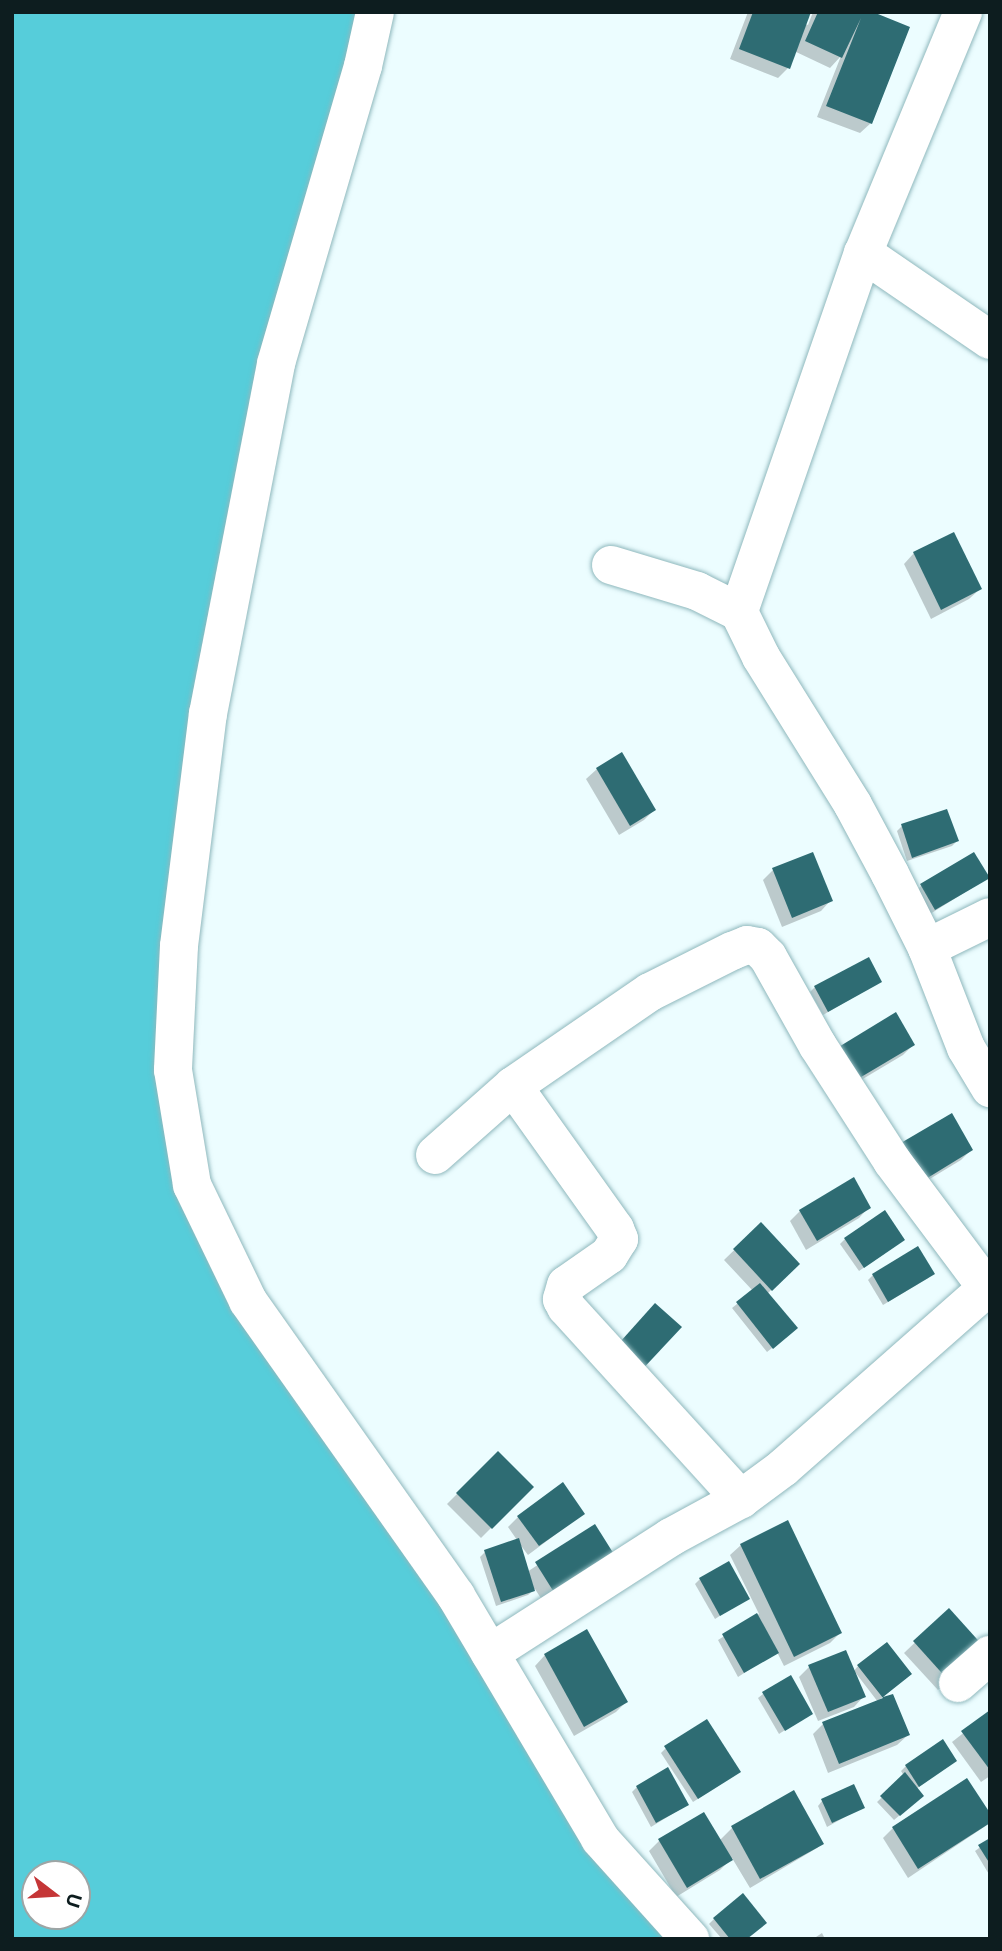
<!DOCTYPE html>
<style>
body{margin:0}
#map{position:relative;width:1002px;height:1951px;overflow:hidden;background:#ecfdff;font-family:"Noto Sans",sans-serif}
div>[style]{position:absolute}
.forest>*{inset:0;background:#56cdda}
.shadow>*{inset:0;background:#0003}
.building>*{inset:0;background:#2e6c73}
.roads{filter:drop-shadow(0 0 2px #8fb8bd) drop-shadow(0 0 2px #8fb8bd)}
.minor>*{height:38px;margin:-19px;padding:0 19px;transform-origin:19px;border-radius:19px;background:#fff}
span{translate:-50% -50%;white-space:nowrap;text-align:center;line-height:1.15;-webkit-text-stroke:7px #fff;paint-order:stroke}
.frame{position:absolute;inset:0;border:14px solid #0d1d1f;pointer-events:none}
.north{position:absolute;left:21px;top:1860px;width:70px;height:70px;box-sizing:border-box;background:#fff;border:2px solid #9ea5a5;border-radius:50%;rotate:107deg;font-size:19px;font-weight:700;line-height:28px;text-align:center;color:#0d1d1f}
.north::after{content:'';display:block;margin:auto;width:24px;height:32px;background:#c53637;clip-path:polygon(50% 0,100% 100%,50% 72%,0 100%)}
</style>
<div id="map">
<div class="forest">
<div style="clip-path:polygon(evenodd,12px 12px,375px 12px,276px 364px,173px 1070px,248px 1301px,690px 1939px,12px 1939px,12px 12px,35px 1874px,77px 1874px,77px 1916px,35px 1916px,35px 1874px)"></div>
</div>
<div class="shadow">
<div style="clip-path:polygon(748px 12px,809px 12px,805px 24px,808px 25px,813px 12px,871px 12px,871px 123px,860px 133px,817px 117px,841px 56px,830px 68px,794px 51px,788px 68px,778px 78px,730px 59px)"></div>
<div style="clip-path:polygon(914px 553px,980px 589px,969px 599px,931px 619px,904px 564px)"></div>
<div style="clip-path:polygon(597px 769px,654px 810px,644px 820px,619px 835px,586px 779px)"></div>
<div style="clip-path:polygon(902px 826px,957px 841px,952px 846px,907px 861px,897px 831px)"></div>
<div style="clip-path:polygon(773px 870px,831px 900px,821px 911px,782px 927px,763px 880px)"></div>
<div style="clip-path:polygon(988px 878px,930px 914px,916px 891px,921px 886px)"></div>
<div style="clip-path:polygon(880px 982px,823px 1015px,810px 992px,815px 987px)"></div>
<div style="clip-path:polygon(913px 1045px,903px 1055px,846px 1089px,828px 1059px)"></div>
<div style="clip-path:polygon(971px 1150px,961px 1160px,905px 1194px,885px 1159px)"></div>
<div style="clip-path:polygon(869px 1207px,859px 1218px,806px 1250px,790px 1221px,800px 1211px)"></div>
<div style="clip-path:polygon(760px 1225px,798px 1264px,767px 1294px,791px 1333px,767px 1352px,732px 1308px,753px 1291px,724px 1260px)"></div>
<div style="clip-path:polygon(845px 1239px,898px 1244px,859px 1271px,840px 1244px)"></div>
<div style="clip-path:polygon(873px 1275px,928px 1278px,883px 1305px,868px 1280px)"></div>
<div style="clip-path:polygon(498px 1453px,532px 1487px,481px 1538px,447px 1504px)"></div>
<div style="clip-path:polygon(583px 1514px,528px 1555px,519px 1543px,527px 1572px,595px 1527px,546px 1606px,535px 1589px,528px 1595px,496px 1606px,480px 1557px,485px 1552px,517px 1540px,508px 1527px,518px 1517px)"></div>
<div style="clip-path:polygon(741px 1545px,840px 1633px,830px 1643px,784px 1666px,777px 1652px,738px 1677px,718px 1640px,759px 1614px,730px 1555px)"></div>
<div style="clip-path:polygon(700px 1579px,748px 1598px,715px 1619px,695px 1584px)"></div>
<div style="clip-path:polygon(949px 1610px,973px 1658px,938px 1690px,904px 1653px)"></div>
<div style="clip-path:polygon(545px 1655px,626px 1702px,616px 1712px,574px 1736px,535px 1666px)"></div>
<div style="clip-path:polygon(858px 1666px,905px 1678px,878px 1701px,908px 1735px,897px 1745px,828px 1773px,813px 1734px,823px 1724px,878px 1702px,855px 1672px,864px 1696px,854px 1707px,818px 1721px,799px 1677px,809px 1667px,853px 1672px)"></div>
<div style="clip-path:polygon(763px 1694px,811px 1713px,779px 1734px,758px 1698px)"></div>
<div style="clip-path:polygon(990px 1712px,990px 1776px,981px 1782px,952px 1742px)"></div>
<div style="clip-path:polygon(666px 1748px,734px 1776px,693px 1802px,661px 1753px)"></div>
<div style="clip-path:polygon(955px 1761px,916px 1789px,917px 1801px,894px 1820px,877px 1802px,904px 1776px,901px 1771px,906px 1766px)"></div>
<div style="clip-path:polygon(637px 1787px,687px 1805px,651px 1827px,632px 1792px)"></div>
<div style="clip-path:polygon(793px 1793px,822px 1844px,817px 1848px,750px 1888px,732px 1858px,720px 1870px,676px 1897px,649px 1851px,659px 1841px,719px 1841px,732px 1828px)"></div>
<div style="clip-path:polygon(822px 1801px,863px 1807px,827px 1827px,818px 1806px)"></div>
<div style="clip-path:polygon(990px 1823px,908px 1878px,883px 1838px,893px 1828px)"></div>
<div style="clip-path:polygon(990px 1840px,990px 1876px,975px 1851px)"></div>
<div style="clip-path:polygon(714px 1919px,746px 1939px,722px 1939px,709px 1924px)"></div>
<div style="clip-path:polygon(822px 1933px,825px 1939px,813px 1939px)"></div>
</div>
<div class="building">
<div style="clip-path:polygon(753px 12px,811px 12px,790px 69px,739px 49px)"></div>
<div style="clip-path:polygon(818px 12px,873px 12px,910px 27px,872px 124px,826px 106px,861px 18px,842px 58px,805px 41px)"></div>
<div style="clip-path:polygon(954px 532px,982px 589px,941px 610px,913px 552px)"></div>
<div style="clip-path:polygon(622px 752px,656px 810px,630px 826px,596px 768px)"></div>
<div style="clip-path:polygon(947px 809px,959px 841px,912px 858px,901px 824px)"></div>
<div style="clip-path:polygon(813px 852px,833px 901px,792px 918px,772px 868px)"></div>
<div style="clip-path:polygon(974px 852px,990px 878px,935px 910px,920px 884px)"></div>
<div style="clip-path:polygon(869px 957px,882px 982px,828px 1012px,814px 986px)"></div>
<div style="clip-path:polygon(896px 1012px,915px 1045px,856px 1080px,837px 1048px)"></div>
<div style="clip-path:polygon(952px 1113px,973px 1150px,916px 1185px,894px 1147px)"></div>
<div style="clip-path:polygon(854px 1177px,871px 1208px,817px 1241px,799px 1210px)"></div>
<div style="clip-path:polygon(885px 1210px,905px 1240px,864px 1268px,844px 1238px)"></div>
<div style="clip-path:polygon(761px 1222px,800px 1264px,772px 1291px,733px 1249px)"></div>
<div style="clip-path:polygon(918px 1246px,935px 1274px,888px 1302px,872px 1274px)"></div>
<div style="clip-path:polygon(760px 1283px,798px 1328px,773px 1349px,736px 1302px)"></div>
<div style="clip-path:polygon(655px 1303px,682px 1327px,638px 1374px,612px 1351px)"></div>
<div style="clip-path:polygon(498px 1451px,534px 1487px,492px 1529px,456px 1493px)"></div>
<div style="clip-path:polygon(563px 1482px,585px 1514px,539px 1546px,517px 1516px)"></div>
<div style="clip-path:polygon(788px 1520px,842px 1633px,794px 1657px,740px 1544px)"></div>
<div style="clip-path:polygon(595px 1524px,617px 1559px,557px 1597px,535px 1562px)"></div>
<div style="clip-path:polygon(519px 1538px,535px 1591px,501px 1602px,484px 1550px)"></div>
<div style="clip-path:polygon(729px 1561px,750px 1599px,720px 1616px,699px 1578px)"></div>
<div style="clip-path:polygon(949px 1608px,985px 1648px,949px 1681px,913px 1641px)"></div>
<div style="clip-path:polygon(757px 1613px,779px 1653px,744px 1673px,722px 1634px)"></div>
<div style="clip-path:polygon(587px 1629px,628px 1702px,584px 1727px,544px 1654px)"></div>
<div style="clip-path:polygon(887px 1642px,912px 1674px,883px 1697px,893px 1694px,910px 1735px,839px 1764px,822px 1722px,883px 1698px,857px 1665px)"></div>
<div style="clip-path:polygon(846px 1650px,866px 1697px,828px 1712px,808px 1665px)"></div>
<div style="clip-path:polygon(791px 1675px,813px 1714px,785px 1731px,762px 1692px)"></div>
<div style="clip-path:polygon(990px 1710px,990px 1770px,961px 1731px)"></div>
<div style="clip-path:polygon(707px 1719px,741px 1772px,698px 1799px,664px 1746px)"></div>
<div style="clip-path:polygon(943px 1739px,957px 1761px,919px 1787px,905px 1765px)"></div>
<div style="clip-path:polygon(668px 1767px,689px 1805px,656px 1823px,636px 1786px)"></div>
<div style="clip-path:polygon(905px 1772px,924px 1796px,900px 1816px,880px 1796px)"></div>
<div style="clip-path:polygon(967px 1778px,990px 1813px,990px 1823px,918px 1869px,892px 1827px)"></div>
<div style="clip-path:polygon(854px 1784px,865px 1808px,832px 1823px,821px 1799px)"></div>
<div style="clip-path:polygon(794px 1790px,824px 1844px,760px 1879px,731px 1826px)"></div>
<div style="clip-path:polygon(704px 1812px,733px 1860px,687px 1888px,658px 1839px)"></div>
<div style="clip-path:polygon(990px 1838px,990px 1864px,978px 1845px)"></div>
<div style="clip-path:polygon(743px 1893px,767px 1923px,747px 1939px,730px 1939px,713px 1918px)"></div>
</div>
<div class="roads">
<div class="minor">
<div style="left:375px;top:12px;width:55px;rotate:102.5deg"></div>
<div style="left:363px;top:66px;width:310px;rotate:106.3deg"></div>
<div style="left:276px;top:364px;width:356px;rotate:101deg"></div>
<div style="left:208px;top:713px;width:235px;rotate:97.1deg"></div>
<div style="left:179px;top:946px;width:124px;rotate:92.8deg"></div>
<div style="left:173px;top:1070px;width:117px;rotate:80.6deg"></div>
<div style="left:192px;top:1185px;width:129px;rotate:64.2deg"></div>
<div style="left:248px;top:1301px;width:361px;rotate:54.8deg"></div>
<div style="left:456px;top:1596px;width:282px;rotate:59.3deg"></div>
<div style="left:600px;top:1839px;width:135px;rotate:48deg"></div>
<div style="left:963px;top:12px;width:261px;rotate:112.5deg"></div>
<div style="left:863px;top:253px;width:380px;rotate:109.1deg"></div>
<div style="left:739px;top:612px;width:50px;rotate:63.9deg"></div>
<div style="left:761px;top:657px;width:174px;rotate:58.1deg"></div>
<div style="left:853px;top:805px;width:78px;rotate:61.8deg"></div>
<div style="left:890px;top:874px;width:83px;rotate:63.4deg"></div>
<div style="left:927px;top:948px;width:107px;rotate:68.7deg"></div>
<div style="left:966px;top:1048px;width:47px;rotate:59deg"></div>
<div style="left:863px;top:253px;width:154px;rotate:34.4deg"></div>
<div style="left:611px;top:565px;width:90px;rotate:16.8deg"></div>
<div style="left:697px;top:591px;width:47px;rotate:26.6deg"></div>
<div style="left:927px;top:948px;width:70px;rotate:-26.2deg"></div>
<div style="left:513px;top:1086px;width:176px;rotate:54.5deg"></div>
<div style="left:615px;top:1229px;width:11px;rotate:68deg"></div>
<div style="left:619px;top:1239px;width:19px;rotate:122deg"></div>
<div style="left:609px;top:1255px;width:52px;rotate:145.1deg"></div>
<div style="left:566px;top:1285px;width:15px;rotate:106deg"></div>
<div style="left:562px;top:1299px;width:9px;rotate:63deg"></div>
<div style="left:566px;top:1307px;width:260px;rotate:47.7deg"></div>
<div style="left:435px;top:1155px;width:104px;rotate:-41.5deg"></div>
<div style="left:513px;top:1086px;width:166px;rotate:-34.5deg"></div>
<div style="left:650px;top:992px;width:92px;rotate:-26.6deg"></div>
<div style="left:732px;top:951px;width:16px;rotate:-22deg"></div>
<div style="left:747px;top:945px;width:11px;rotate:10deg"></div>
<div style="left:758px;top:947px;width:14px;rotate:45deg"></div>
<div style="left:768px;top:957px;width:102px;rotate:60.7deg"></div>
<div style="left:818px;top:1046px;width:137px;rotate:57.2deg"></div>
<div style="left:892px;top:1161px;width:159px;rotate:53.2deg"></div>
<div style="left:987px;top:1288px;width:272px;rotate:138.6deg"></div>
<div style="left:783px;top:1468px;width:52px;rotate:143.6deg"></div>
<div style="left:741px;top:1499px;width:80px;rotate:151.5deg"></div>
<div style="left:671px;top:1537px;width:215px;rotate:147.3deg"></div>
<div style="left:958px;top:1683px;width:43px;rotate:-41.2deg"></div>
</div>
</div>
<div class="frame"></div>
<div class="north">U</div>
</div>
